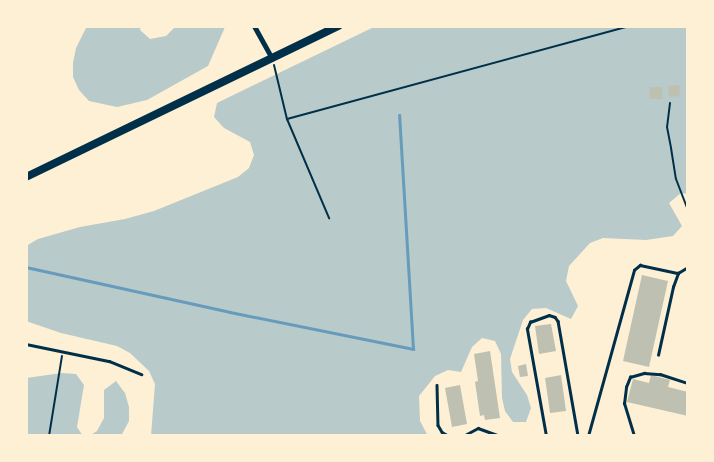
<!DOCTYPE html>
<style>
body{margin:0}
#map{position:relative;width:714px;height:462px;overflow:hidden;background:#fdf0d5;font-family:Barlow,sans-serif}
div>[style]{position:absolute}
.green>*{inset:0;background:#b9caca}
.stream>*{height:2.5px;margin:-1.25px;padding:0 1.25px;transform-origin:1.25px;border-radius:1.25px;background:#669bbc}
.building>*{inset:0;background:#bec0b2}
.path>*{height:2px;margin:-1px;padding:0 1px;transform-origin:1px;border-radius:1px;background:#003049}
.service>*{height:2.5px;margin:-1.25px;padding:0 1.25px;transform-origin:1.25px;border-radius:1.25px;background:#003049}
.minor>*{height:5px;margin:-2.5px;padding:0 2.5px;transform-origin:2.5px;border-radius:2.5px;background:#003049}
.primary>*{height:8px;margin:-4px;padding:0 4px;transform-origin:4px;border-radius:4px;background:#003049}
span{translate:-50% -50%;white-space:nowrap;text-align:center;line-height:1.15;-webkit-text-stroke:4.5px #fdf0d5;paint-order:stroke}
.frame{position:absolute;inset:0;border:28px solid #fdf0d5;pointer-events:none}
</style>
<div id="map">
<div class="green">
<div style="clip-path:polygon(87px 26px,141px 26px,140px 30px,150px 39px,166px 36px,176px 26px,225px 27px,208px 66px,147px 100px,117px 107px,89px 101px,79px 90px,73px 77px,73px 63px,76px 48px)"></div>
<div style="clip-path:polygon(376px 26px,688px 26px,688px 194px,681px 193px,669px 203px,682px 226px,673px 236px,646px 240px,603px 238px,590px 243px,569px 266px,566px 281px,578px 306px,571px 319px,546px 308px,532px 309px,523px 320px,510px 359px,512px 372px,527px 395px,531px 408px,526px 422px,513px 422px,505px 411px,502px 398px,501px 354px,495px 341px,482px 338px,472px 347px,461px 372px,448px 370px,435px 376px,419px 396px,420px 421px,428px 436px,151px 436px,155px 384px,149px 371px,130px 353px,117px 346px,61px 333px,26px 321px,26px 246px,38px 239px,80px 227px,125px 219px,154px 211px,238px 177px,249px 168px,254px 155px,250px 142px,224px 128px,214px 117px,217px 103px)"></div>
<div style="clip-path:polygon(62px 373px,76px 374px,84px 385px,77px 427px,83px 436px,26px 436px,26px 378px)"></div>
<div style="clip-path:polygon(116px 381px,125px 393px,129px 407px,129px 421px,121px 436px,89px 436px,97px 431px,104px 418px,104px 390px)"></div>
</div>
<div class="stream">
<div style="left:26px;top:267px;width:209px;rotate:12.4deg"></div>
<div style="left:230px;top:312px;width:187px;rotate:11.4deg"></div>
<div style="left:413px;top:349px;width:234px;rotate:-93.4deg"></div>
</div>
<div class="building">
<div style="clip-path:polygon(679px 85px,680px 96px,669px 97px,668px 86px)"></div>
<div style="clip-path:polygon(649px 87px,662px 87px,663px 99px,650px 99px)"></div>
<div style="clip-path:polygon(642px 275px,668px 281px,649px 367px,623px 361px)"></div>
<div style="clip-path:polygon(551px 324px,556px 351px,539px 354px,535px 326px)"></div>
<div style="clip-path:polygon(490px 351px,500px 418px,485px 420px,484px 415px,480px 416px,475px 382px,478px 381px,474px 354px)"></div>
<div style="clip-path:polygon(526px 364px,528px 376px,520px 377px,518px 366px)"></div>
<div style="clip-path:polygon(561px 375px,566px 411px,550px 413px,545px 378px)"></div>
<div style="clip-path:polygon(651px 375px,670px 380px,668px 387px,688px 392px,688px 416px,627px 402px,633px 379px,649px 383px)"></div>
<div style="clip-path:polygon(460px 385px,467px 424px,452px 427px,445px 388px)"></div>
</div>
<div class="path">
<div style="left:274px;top:65px;width:56px;rotate:76.5deg"></div>
<div style="left:287px;top:119px;width:108px;rotate:67deg"></div>
<div style="left:670px;top:103px;width:24px;rotate:97deg"></div>
<div style="left:667px;top:127px;width:21px;rotate:79deg"></div>
<div style="left:671px;top:148px;width:31px;rotate:81deg"></div>
<div style="left:676px;top:179px;width:34px;rotate:69deg"></div>
<div style="left:287px;top:119px;width:355px;rotate:-15.2deg"></div>
<div style="left:49px;top:436px;width:81px;rotate:-80.8deg"></div>
</div>
<div class="service">
<div style="left:26px;top:344px;width:85px;rotate:11.6deg"></div>
<div style="left:109px;top:361px;width:35px;rotate:22deg"></div>
<div style="left:658px;top:355px;width:70px;rotate:-77.6deg"></div>
<div style="left:673px;top:287px;width:15px;rotate:-70deg"></div>
<div style="left:678px;top:273px;width:12px;rotate:-31deg"></div>
<div style="left:437px;top:385px;width:40px;rotate:88.6deg"></div>
<div style="left:438px;top:425px;width:8px;rotate:60deg"></div>
<div style="left:442px;top:432px;width:8px;rotate:30deg"></div>
<div style="left:463px;top:436px;width:17px;rotate:-28deg"></div>
<div style="left:478px;top:428px;width:23px;rotate:20deg"></div>
<div style="left:546px;top:436px;width:109px;rotate:-100.1deg"></div>
<div style="left:527px;top:329px;width:8px;rotate:-67deg"></div>
<div style="left:530px;top:322px;width:20px;rotate:-20deg"></div>
<div style="left:549px;top:315px;width:6px;rotate:18deg"></div>
<div style="left:555px;top:317px;width:5px;rotate:53deg"></div>
<div style="left:558px;top:321px;width:117px;rotate:80.1deg"></div>
<div style="left:588px;top:436px;width:172px;rotate:-74.5deg"></div>
<div style="left:634px;top:270px;width:8px;rotate:-40deg"></div>
<div style="left:640px;top:265px;width:39px;rotate:12deg"></div>
<div style="left:634px;top:436px;width:34px;rotate:-107deg"></div>
<div style="left:624px;top:404px;width:17px;rotate:-83deg"></div>
<div style="left:626px;top:387px;width:11px;rotate:-68deg"></div>
<div style="left:630px;top:377px;width:15px;rotate:-16deg"></div>
<div style="left:644px;top:373px;width:16px;rotate:4deg"></div>
<div style="left:660px;top:374px;width:29px;rotate:18deg"></div>
</div>
<div class="minor">
<div style="left:254px;top:26px;width:37px;rotate:61deg"></div>
</div>
<div class="primary">
<div style="left:26px;top:177px;width:347px;rotate:-25.8deg"></div>
</div>
<div class="frame"></div>
</div>
